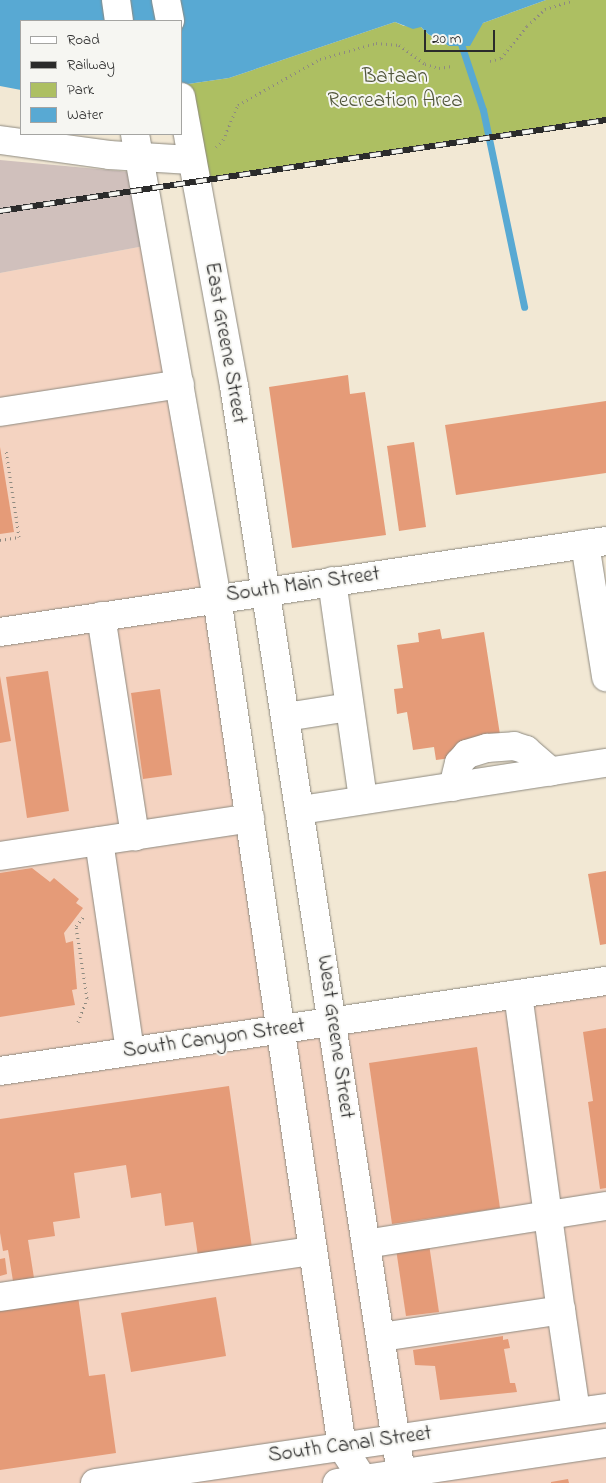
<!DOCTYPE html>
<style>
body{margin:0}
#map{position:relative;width:606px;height:1483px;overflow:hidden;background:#f2e8d4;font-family:"Indie Flower",sans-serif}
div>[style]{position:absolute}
.built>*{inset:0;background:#f4d3c1}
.industrial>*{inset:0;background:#d0c0bc}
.green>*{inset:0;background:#adbf62}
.water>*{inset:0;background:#58a9d3}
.stream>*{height:7px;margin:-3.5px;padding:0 3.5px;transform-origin:3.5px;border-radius:3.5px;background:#58a9d3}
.building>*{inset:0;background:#e59b78}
.path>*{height:3px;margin-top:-1.5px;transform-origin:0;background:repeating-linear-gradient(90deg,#8e8a80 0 1px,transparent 0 5px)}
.roads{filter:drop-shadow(0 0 1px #8e8a80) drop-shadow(0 0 1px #8e8a80)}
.minor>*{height:28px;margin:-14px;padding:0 14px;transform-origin:14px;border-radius:14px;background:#fff}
.highway>*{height:28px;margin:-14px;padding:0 14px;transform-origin:14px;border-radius:14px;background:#fff}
.rail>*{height:5.5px;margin-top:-2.75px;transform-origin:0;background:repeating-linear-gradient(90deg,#f6f6f2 0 11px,#2b2b2b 0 22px);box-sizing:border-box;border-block:1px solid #2b2b2b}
span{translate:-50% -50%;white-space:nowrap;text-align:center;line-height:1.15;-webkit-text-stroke:4px #f6f6f2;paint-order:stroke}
.park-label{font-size:21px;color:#52573c}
.street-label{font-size:21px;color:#2b2b2b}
.legend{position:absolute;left:20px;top:20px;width:162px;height:115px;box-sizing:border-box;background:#f6f6f2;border:1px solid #a5a5a2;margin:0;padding:6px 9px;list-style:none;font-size:15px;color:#2b2b2b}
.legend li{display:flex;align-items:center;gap:10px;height:25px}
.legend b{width:25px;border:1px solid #a5a5a2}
.scale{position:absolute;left:424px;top:30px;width:71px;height:22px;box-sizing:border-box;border:2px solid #2b2b2b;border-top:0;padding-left:6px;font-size:15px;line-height:18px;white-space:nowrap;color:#2b2b2b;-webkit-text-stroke:4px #f6f6f2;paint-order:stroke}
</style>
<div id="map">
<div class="built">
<div style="clip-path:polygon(155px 244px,280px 1029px,606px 981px,606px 1483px,0 1483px,0 273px)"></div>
</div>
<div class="industrial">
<div style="clip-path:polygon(0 160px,141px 173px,155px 244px,0 273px)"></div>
</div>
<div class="green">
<div style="clip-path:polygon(546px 0,606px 0,606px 120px,195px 181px,181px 85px,229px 78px,395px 22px,404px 26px,421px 27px,428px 34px,449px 46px,483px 23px)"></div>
</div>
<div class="water">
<div style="clip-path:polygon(0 0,546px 0,483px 23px,470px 46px,449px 46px,428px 34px,421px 27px,413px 29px,395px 22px,229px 78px,181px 85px,181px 21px,21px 21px,21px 90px,0 86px)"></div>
</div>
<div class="stream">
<div style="left:459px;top:38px;width:76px;rotate:71.6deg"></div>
<div style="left:483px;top:110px;width:201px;rotate:78.2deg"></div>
</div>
<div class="building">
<div style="clip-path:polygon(348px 375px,350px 394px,365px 392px,386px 535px,292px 548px,269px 387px)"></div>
<div style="clip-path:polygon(606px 401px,606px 473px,456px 495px,445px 425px)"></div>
<div style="clip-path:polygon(414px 442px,426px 527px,399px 531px,387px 446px)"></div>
<div style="clip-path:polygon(0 447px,14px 532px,0 534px)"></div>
<div style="clip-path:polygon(440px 629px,442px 639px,484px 632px,501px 741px,459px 757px,436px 760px,434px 747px,413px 750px,407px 712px,397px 714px,394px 689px,403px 688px,397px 645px,419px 642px,418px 633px)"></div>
<div style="clip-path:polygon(48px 671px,69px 811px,27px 818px,6px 677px)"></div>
<div style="clip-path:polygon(0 676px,11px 741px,0 743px)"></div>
<div style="clip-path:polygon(160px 689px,172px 775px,143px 779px,131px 693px)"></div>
<div style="clip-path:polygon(32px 868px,50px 882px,54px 878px,79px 899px,76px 903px,83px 908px,64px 933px,66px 943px,73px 941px,77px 989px,72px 990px,75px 1005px,0 1017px,0 873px)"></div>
<div style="clip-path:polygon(606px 871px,606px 944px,600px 945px,588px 874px)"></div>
<div style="clip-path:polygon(606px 1028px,606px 1188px,600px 1189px,588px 1102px,593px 1101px,583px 1032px)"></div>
<div style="clip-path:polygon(477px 1047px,500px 1208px,392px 1224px,369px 1063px)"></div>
<div style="clip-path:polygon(229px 1086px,252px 1248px,198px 1256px,193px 1222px,165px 1226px,161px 1193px,131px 1198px,126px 1165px,74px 1173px,80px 1218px,53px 1222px,55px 1236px,28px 1240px,34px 1278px,13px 1281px,8px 1250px,3px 1251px,0 1233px,0 1119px)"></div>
<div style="clip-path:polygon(429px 1244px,439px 1312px,406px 1316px,396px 1249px)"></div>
<div style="clip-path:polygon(5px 1258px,7px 1274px,0 1276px,0 1259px)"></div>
<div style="clip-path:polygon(78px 1296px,89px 1376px,105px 1374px,116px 1453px,0 1470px,0 1307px)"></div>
<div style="clip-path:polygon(216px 1297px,226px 1356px,131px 1372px,121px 1313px)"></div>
<div style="clip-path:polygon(503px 1336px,503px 1340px,508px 1339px,510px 1348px,504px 1349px,510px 1383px,515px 1383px,517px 1392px,440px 1400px,435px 1366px,415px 1365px,413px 1350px)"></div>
<div style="clip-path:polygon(568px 1479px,569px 1483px,551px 1483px,551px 1482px)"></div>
</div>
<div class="path">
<div style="left:490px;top:61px;width:11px;rotate:-15deg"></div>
<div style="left:501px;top:58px;width:41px;rotate:-50.9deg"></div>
<div style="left:527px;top:26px;width:25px;rotate:-43deg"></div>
<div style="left:545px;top:9px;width:30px;rotate:-17deg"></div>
<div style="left:216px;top:147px;width:10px;rotate:-45deg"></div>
<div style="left:223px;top:140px;width:38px;rotate:-67deg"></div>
<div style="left:238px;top:105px;width:94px;rotate:-29.3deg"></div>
<div style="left:320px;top:59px;width:58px;rotate:-15.9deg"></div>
<div style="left:376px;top:43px;width:23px;rotate:5deg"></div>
<div style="left:399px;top:45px;width:32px;rotate:36deg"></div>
<div style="left:425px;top:64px;width:15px;rotate:16deg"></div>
<div style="left:439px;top:68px;width:13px;rotate:-9deg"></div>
<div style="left:0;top:540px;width:19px;rotate:-9deg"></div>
<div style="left:19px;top:537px;width:88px;rotate:-98.5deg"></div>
<div style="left:78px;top:1022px;width:26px;rotate:-69deg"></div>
<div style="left:87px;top:998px;width:73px;rotate:-98.7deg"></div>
<div style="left:76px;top:926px;width:13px;rotate:-51deg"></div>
</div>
<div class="roads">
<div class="minor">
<div style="left:0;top:140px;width:110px;rotate:7.8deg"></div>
<div style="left:109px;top:155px;width:82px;rotate:3.5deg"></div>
<div style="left:0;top:412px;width:182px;rotate:-8.8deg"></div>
<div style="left:585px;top:544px;width:135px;rotate:81deg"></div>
<div style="left:332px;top:581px;width:221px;rotate:81.9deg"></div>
<div style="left:101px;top:616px;width:223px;rotate:81.2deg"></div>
<div style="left:0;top:632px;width:613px;rotate:-8.54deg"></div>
<div style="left:286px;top:717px;width:64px;rotate:-9deg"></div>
<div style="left:453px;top:787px;width:25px;rotate:-76deg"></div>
<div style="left:459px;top:763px;width:12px;rotate:-48deg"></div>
<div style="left:467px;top:754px;width:21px;rotate:-17deg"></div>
<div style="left:487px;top:748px;width:27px;rotate:-4deg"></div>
<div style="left:514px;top:746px;width:13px;rotate:18deg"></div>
<div style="left:526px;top:750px;width:33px;rotate:41deg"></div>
<div style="left:301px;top:810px;width:309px;rotate:-8.8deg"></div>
<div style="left:99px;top:841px;width:213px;rotate:81.6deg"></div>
<div style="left:0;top:856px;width:253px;rotate:-8.6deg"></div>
<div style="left:518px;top:994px;width:319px;rotate:82.3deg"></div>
<div style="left:0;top:1071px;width:613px;rotate:-8.45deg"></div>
<div style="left:366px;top:1244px;width:243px;rotate:-9deg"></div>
<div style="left:0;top:1297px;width:315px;rotate:-8.4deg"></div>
<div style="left:381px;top:1337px;width:182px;rotate:-8.5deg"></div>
<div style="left:561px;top:1310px;width:103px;rotate:81.6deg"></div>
</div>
<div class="highway">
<div style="left:116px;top:0;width:21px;rotate:82deg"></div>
<div style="left:166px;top:0;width:21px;rotate:79deg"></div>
<div style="left:181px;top:97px;width:294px;rotate:79.6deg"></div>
<div style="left:234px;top:386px;width:1100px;rotate:81.27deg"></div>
<div style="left:135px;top:134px;width:471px;rotate:80deg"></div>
<div style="left:217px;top:598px;width:858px;rotate:81.62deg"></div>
<div style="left:342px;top:1447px;width:38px;rotate:57deg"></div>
<div style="left:95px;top:1483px;width:516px;rotate:-8.35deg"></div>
<div style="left:337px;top:1483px;width:272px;rotate:-8.5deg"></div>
</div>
</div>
<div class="rail">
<div style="left:0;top:211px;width:613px;rotate:-8.54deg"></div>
</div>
<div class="park-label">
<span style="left:395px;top:89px">Bataan<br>Recreation Area</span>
</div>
<div class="street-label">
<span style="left:225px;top:343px;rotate:80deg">East Greene Street</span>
<span style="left:303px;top:585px;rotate:-8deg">South Main Street</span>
<span style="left:335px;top:1037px;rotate:82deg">West Greene Street</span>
<span style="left:214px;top:1039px;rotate:-8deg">South Canyon Street</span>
<span style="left:350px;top:1445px;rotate:-8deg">South Canal Street</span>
</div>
<ul class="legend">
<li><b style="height:6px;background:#fff"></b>Road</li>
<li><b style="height:6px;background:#2b2b2b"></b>Railway</li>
<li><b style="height:14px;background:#adbf62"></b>Park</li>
<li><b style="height:14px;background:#58a9d3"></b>Water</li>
</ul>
<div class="scale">20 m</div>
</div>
